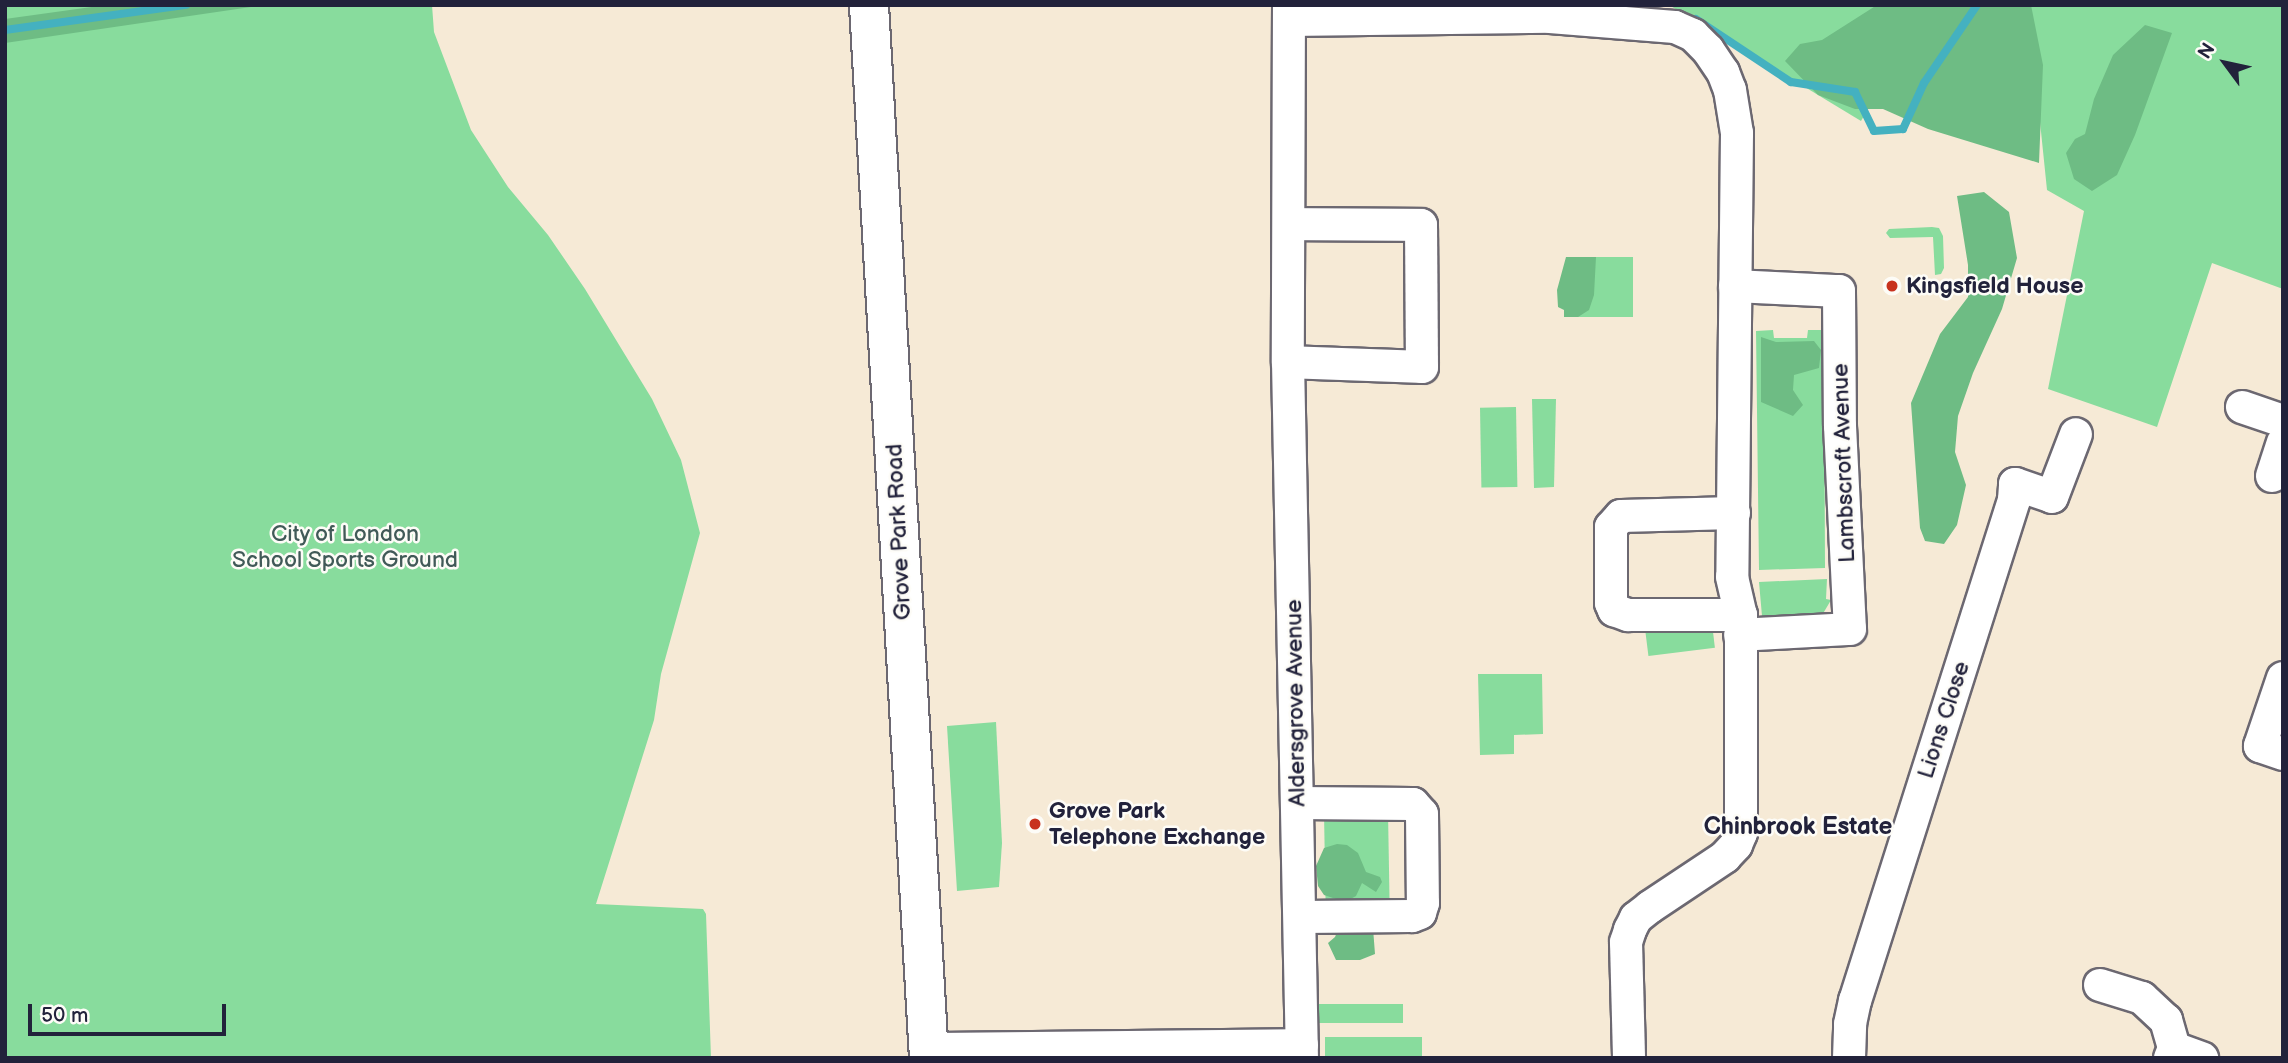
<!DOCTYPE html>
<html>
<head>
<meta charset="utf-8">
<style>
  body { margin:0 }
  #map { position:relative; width:2288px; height:1063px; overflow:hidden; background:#f6ead6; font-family:"Balsamiq Sans",sans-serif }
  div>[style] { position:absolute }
  .green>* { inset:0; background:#88dc9d; transform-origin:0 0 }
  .forest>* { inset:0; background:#6ebc84 }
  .stream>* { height:8px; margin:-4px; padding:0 4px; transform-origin:4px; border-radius:4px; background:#44b1c0 }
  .roads { filter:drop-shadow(2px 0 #6c6871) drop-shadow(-2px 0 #6c6871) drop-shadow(0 2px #6c6871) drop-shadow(0 -2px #6c6871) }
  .minor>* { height:32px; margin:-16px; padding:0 16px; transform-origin:16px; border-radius:16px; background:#fff }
  .secondary>* { height:38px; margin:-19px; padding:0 19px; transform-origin:19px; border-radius:19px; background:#fff }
  .dots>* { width:19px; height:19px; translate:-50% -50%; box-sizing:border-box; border:4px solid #fdfcf7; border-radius:50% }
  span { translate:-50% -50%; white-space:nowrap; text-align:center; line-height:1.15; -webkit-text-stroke:5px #fdfcf7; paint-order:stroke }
  .poi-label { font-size:23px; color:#22223b; font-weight:700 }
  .left { translate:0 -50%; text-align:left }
  .street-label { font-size:23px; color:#22223b }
  .park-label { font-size:23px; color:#415a58 }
  .neighbourhood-label { font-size:24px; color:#22223b; font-weight:700 }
  .frame { position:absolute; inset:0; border:7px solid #22223b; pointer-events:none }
  .north { position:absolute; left:2190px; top:28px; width:70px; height:70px; -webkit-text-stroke:5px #fdfcf7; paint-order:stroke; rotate:303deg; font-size:19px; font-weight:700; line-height:28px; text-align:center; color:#22223b }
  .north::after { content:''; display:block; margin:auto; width:24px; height:32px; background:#22223b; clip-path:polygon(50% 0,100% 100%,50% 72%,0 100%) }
  .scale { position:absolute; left:28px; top:1004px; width:198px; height:32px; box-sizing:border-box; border:4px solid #22223b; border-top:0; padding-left:9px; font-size:21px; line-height:24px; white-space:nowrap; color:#22223b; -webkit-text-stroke:5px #fdfcf7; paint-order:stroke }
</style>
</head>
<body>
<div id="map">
  <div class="green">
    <div style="clip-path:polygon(5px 5px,432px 5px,434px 32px,471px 130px,508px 187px,548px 235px,585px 289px,652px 399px,681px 460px,700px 533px,661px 674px,654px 720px,596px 904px,703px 909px,706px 914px,711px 1058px,5px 1058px)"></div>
    <div style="clip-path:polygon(1669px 5px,1929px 5px,1861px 121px)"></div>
    <div style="clip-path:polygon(2028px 5px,2283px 5px,2283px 289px,2212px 263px,2157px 427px,2048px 389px,2084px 211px,2047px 190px)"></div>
    <div style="clip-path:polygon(1932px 227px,1939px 228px,1943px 236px,1944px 268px,1941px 274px,1935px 275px,1933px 237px,1890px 238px,1886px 233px,1889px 229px)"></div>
    <div style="left:1566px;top:257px;width:67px;height:60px"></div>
    <div style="clip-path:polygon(1773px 330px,1774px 338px,1807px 338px,1808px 330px,1824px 330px,1825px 568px,1759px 570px,1756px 331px)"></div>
    <div style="clip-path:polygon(1532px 399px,1556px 399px,1554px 487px,1534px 488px)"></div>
    <div style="left:1516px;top:407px;width:80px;height:36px;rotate:89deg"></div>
    <div style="clip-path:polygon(1827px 579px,1826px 599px,1831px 600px,1821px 617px,1765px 619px,1762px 616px,1759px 582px)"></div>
    <div style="left:1712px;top:624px;width:24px;height:67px;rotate:83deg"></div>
    <div style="clip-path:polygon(1478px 674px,1542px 674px,1543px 734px,1514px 735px,1514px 754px,1480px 755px)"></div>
    <div style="clip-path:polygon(996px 722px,1002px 843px,999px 887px,957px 891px,947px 726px)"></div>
    <div style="left:1388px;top:812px;width:96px;height:64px;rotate:89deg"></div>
    <div style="left:1403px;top:1004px;width:19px;height:85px;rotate:90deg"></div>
    <div style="left:1422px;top:1037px;width:21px;height:97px;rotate:90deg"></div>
  </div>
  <div class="forest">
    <div style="clip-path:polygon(106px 5px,265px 5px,5px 43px,5px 19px)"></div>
    <div style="clip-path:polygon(1877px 5px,2031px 5px,2043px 65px,2039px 163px,1928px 129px,1883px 109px,1855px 109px,1818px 95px,1785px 61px,1800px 44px,1822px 40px)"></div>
    <div style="clip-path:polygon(2145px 25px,2172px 33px,2135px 135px,2117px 175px,2092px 191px,2074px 179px,2066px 153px,2075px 139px,2085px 134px,2094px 99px,2113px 55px)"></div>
    <div style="clip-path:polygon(1984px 192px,2009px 212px,2017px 258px,2002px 309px,1973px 373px,1958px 416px,1955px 452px,1966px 485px,1957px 525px,1944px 544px,1925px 541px,1920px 528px,1911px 403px,1940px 334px,1968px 297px,1968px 265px,1957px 196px)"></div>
    <div style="clip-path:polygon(1566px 257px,1596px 257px,1594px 295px,1589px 310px,1578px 317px,1564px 317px,1564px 310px,1558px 307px,1557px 290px)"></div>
    <div style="clip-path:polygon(1761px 337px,1776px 342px,1814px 341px,1821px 350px,1819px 368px,1794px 375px,1793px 390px,1803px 405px,1793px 416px,1761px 402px)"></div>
    <div style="clip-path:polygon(1337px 844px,1347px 845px,1358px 853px,1366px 872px,1380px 877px,1382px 882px,1376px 892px,1362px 883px,1356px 896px,1345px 902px,1324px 895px,1318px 886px,1316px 866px,1324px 848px)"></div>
    <div style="clip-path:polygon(1340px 925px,1373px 928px,1375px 954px,1360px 960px,1336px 960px,1328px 943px,1335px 937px)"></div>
  </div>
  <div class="stream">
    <div style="left:1696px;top:19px;width:114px;rotate:33.6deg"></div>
    <div style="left:1791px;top:82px;width:65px;rotate:8.9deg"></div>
    <div style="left:1855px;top:92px;width:43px;rotate:64deg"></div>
    <div style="left:1874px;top:131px;width:29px;rotate:-4deg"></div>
    <div style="left:1903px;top:129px;width:51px;rotate:-65.5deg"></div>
    <div style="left:1924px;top:83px;width:94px;rotate:-55.8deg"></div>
    <div style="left:5px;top:30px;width:183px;rotate:-7.9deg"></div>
  </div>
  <div class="roads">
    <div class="minor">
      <div style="left:1289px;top:5px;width:357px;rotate:90.2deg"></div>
      <div style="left:1288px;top:362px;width:696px;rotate:88.85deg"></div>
      <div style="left:1289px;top:20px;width:261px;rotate:-0.7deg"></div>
      <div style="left:1550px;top:17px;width:125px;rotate:4.6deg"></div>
      <div style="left:1675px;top:27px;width:20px;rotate:24deg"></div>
      <div style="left:1693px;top:35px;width:21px;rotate:45deg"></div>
      <div style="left:1708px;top:50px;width:27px;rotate:56deg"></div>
      <div style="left:1723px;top:72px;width:19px;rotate:69deg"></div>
      <div style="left:1730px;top:90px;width:44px;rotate:80.8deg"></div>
      <div style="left:1737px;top:133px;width:444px;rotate:90.6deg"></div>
      <div style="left:1732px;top:577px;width:39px;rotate:77deg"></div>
      <div style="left:1741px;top:615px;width:218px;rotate:90deg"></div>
      <div style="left:1741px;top:833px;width:13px;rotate:113deg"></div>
      <div style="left:1736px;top:845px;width:16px;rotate:133deg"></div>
      <div style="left:1725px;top:857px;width:90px;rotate:146.3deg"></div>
      <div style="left:1650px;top:907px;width:18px;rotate:142deg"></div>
      <div style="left:1636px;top:918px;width:13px;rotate:117deg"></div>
      <div style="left:1630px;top:930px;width:13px;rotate:108deg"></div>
      <div style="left:1626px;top:942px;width:116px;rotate:88.5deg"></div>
      <div style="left:1735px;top:286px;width:104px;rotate:2.8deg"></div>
      <div style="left:1839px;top:291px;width:135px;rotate:89.6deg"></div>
      <div style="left:1840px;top:426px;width:203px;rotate:87.2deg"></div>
      <div style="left:1850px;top:629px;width:110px;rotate:176.9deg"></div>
      <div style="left:1288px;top:362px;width:134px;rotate:2.1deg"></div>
      <div style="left:1422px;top:367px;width:142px;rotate:-90.4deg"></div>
      <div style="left:1421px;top:225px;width:130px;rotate:-179.6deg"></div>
      <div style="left:2242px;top:407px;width:43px;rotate:18.9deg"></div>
      <div style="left:2272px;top:476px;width:35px;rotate:-72deg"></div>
      <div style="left:1734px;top:513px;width:113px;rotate:178.5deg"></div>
      <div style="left:1621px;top:516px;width:15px;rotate:132deg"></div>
      <div style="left:1611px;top:527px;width:76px;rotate:90deg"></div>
      <div style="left:1611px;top:603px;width:8px;rotate:67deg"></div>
      <div style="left:1614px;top:610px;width:15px;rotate:20deg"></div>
      <div style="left:1628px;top:615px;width:113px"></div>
      <div style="left:2283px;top:678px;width:72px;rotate:108.7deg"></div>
      <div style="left:2260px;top:746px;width:24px;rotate:19deg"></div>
      <div style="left:1298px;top:803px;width:115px;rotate:0.5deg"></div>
      <div style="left:1413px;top:804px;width:13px;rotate:48deg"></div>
      <div style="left:1422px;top:814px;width:89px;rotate:89.4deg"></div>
      <div style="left:1423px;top:903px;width:10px;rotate:107deg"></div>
      <div style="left:1420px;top:913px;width:9px;rotate:159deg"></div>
      <div style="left:1412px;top:916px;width:111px;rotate:179.5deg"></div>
      <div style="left:2100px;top:985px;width:44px;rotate:17.2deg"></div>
      <div style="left:2142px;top:998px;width:33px;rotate:43deg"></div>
      <div style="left:2166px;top:1020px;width:29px;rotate:74deg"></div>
      <div style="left:929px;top:1049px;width:373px;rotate:-0.6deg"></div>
      <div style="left:1849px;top:1058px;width:34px;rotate:-88deg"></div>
      <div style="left:1850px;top:1024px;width:24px;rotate:-78deg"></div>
      <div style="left:1855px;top:1001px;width:526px;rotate:-72.39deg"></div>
      <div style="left:2014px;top:500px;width:16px;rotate:-86deg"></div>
      <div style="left:2015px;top:484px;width:39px;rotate:19deg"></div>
      <div style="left:2052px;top:497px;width:67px;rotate:-69.1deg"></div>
      <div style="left:2170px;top:1058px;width:11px;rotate:-68deg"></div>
      <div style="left:2174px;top:1048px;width:30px;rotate:20deg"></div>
    </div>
    <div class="secondary">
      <div style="left:869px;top:5px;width:1055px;rotate:86.74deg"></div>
    </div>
  </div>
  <div class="dots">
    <div style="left:1892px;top:286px;background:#c8321e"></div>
    <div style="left:1035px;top:824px;background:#c8321e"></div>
  </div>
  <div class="poi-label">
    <span class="left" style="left:1906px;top:286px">Kingsfield House</span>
    <span class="left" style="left:1049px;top:824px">Grove Park<br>Telephone Exchange</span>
  </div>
  <div class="street-label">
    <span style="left:1844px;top:463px;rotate:-92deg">Lambscroft Avenue</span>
    <span style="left:899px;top:532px;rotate:-93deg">Grove Park Road</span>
    <span style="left:1296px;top:703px;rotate:-91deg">Aldersgrove Avenue</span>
    <span style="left:1944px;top:720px;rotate:-72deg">Lions Close</span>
  </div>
  <div class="park-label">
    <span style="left:345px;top:547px">City of London<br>School Sports Ground</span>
  </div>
  <div class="neighbourhood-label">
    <span style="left:1798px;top:827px">Chinbrook Estate</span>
  </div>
  <div class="frame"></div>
  <div class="north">N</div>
  <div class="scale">50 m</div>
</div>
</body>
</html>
